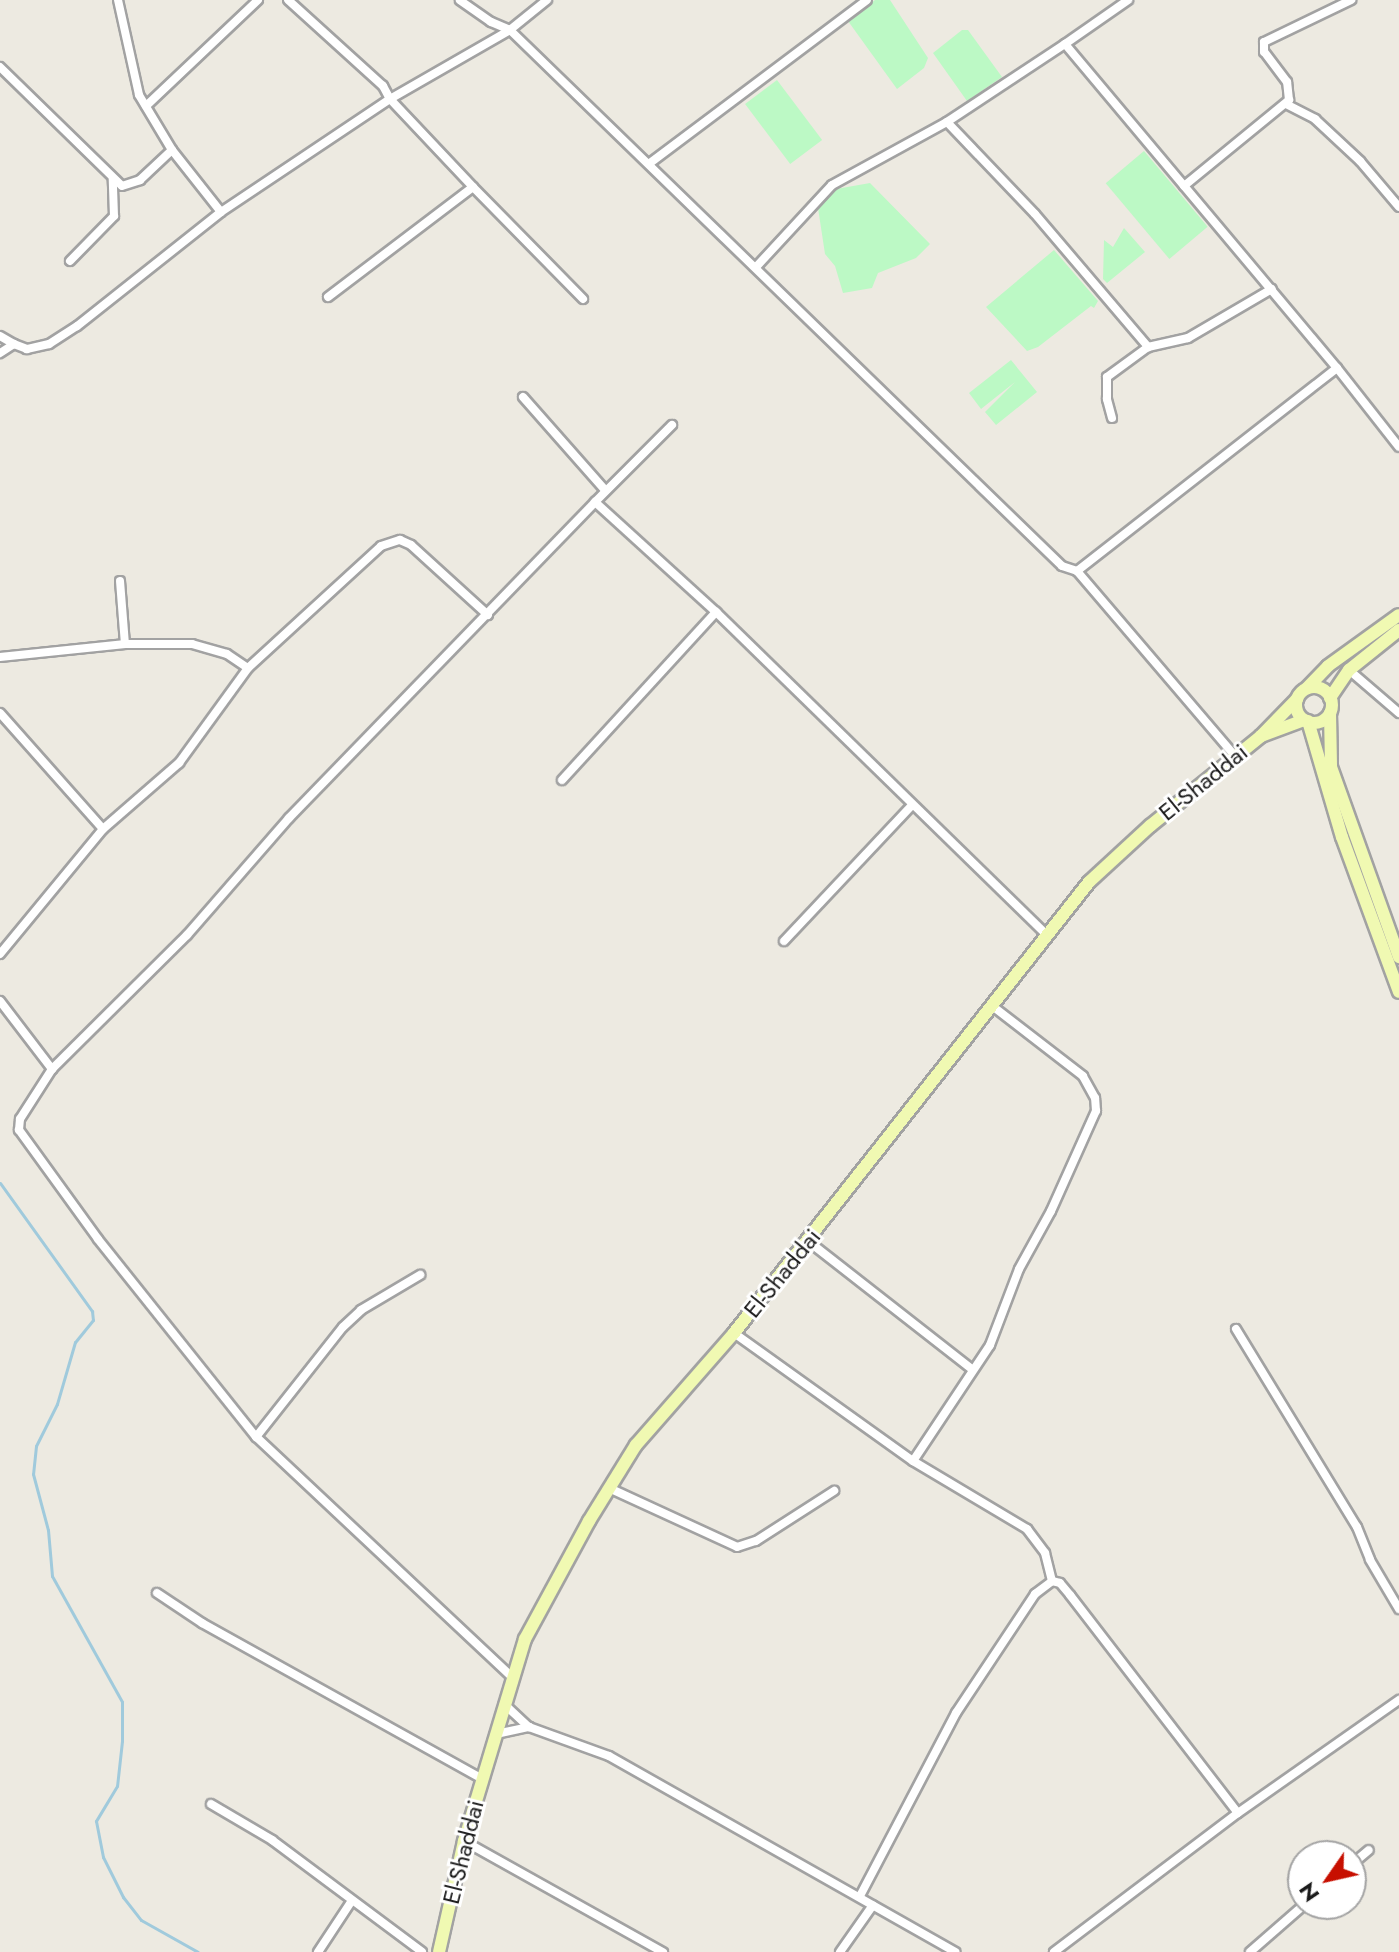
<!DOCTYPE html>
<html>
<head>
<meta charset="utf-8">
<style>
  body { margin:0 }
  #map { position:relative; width:1399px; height:1952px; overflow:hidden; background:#edeae1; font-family:Jost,sans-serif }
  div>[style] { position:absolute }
  .park>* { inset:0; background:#bcf9c5; transform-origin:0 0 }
  .stream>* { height:3px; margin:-1.5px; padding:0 1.5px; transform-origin:1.5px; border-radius:1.5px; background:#a0cadc }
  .roads { filter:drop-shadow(2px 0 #a2a2a2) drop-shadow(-2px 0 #a2a2a2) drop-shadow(0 2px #a2a2a2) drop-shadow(0 -2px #a2a2a2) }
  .street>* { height:8px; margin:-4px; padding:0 4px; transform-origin:4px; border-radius:4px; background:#fff }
  .secondary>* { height:12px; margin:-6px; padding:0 6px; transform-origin:6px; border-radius:6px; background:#f0f9b2 }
  .secondary>.ring { margin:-6px; padding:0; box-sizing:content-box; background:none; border:12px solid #f0f9b2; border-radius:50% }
  span { translate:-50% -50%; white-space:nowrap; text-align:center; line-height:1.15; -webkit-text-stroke:6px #fff; paint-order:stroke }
  .street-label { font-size:24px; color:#1b1b1b }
  .north { position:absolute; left:1287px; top:1840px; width:80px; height:80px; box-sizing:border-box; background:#fff; border:2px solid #a4a4a4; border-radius:50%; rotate:236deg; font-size:22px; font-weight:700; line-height:32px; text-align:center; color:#1b1b1b }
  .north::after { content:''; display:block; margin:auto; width:28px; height:36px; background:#c70f00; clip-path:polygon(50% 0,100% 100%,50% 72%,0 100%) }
</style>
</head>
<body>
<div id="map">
  <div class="park">
    <div style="clip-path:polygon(875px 0,890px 0,928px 58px,924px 68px,897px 89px,848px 21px)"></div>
    <div style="clip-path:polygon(962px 30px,968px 30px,1002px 77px,967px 101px,933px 53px)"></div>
    <div style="left:777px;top:80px;width:75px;height:40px;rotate:53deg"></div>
    <div style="left:1144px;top:151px;width:99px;height:50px;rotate:50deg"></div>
    <div style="clip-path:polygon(870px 183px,930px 244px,916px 258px,878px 273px,872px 288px,843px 293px,835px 266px,825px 254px,818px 208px,825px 191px)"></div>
    <div style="clip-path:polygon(1124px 228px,1145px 252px,1107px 283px,1103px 279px,1104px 240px,1113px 247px)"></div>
    <div style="clip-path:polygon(1054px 250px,1098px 301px,1094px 308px,1091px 306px,1038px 347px,1027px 351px,986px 307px)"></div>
    <div style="clip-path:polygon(1011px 360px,1037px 392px,996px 425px,985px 412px,1015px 382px,981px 409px,969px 393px)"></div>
  </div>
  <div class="stream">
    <div style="left:0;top:1183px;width:158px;rotate:54.3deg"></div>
    <div style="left:92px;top:1311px;width:9px;rotate:84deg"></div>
    <div style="left:93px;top:1320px;width:28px;rotate:129deg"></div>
    <div style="left:75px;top:1342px;width:65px;rotate:106.2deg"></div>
    <div style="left:57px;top:1404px;width:47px;rotate:116.6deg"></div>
    <div style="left:36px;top:1446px;width:28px;rotate:96deg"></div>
    <div style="left:33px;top:1474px;width:58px;rotate:75deg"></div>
    <div style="left:48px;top:1530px;width:46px;rotate:85deg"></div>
    <div style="left:52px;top:1576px;width:144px;rotate:60.9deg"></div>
    <div style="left:122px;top:1702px;width:39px;rotate:90deg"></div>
    <div style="left:122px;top:1741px;width:45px;rotate:96.3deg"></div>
    <div style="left:117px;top:1786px;width:41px;rotate:121deg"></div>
    <div style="left:96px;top:1821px;width:37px;rotate:79deg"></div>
    <div style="left:103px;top:1857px;width:45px;rotate:63.4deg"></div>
    <div style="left:123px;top:1897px;width:29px;rotate:52deg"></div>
    <div style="left:141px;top:1920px;width:65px;rotate:29.3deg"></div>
  </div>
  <div class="roads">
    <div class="street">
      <div style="left:118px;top:0;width:97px;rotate:77.5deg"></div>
      <div style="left:139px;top:95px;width:64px;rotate:59deg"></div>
      <div style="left:547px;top:0;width:48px;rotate:141deg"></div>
      <div style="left:510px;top:30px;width:769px;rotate:44.16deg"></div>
      <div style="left:1062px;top:566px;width:16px;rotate:18deg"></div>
      <div style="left:1077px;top:571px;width:242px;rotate:49.5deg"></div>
      <div style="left:1065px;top:44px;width:77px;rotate:-34.9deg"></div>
      <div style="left:0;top:67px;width:170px;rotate:44.3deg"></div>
      <div style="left:122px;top:186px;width:19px;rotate:-18deg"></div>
      <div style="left:140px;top:180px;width:44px;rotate:-43.2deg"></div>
      <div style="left:172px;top:150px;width:79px;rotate:51.7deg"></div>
      <div style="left:221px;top:212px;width:184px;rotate:141.6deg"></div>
      <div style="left:77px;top:326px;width:33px;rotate:147deg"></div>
      <div style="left:49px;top:344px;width:23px;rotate:167deg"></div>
      <div style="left:27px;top:349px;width:14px;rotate:-159deg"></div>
      <div style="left:1286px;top:104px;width:33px;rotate:27deg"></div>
      <div style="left:1315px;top:119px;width:62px;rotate:43deg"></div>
      <div style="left:1360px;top:161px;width:60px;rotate:49.7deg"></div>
      <div style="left:146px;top:106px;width:154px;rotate:-43.4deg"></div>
      <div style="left:947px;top:122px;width:127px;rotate:46.3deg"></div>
      <div style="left:1035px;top:214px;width:175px;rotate:49.6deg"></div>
      <div style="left:1148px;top:347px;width:41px;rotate:-12.7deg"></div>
      <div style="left:1188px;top:338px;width:97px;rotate:-30.3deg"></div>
      <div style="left:650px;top:163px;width:271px;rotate:-36.9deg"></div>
      <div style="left:1184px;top:186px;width:136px;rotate:-39.3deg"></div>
      <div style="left:1289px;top:100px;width:18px;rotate:-96deg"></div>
      <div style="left:1287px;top:82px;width:38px;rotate:-127deg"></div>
      <div style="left:1264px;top:52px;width:10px;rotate:-90deg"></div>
      <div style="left:1264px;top:42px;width:97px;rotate:-25.8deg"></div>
      <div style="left:473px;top:187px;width:157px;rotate:45.5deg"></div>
      <div style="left:221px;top:212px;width:203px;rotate:-33.8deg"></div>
      <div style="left:390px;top:99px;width:15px;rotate:-118deg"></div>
      <div style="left:383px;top:86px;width:128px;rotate:-137.8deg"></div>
      <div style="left:70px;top:261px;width:63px;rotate:-45.6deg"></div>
      <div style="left:114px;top:216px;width:37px;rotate:-92deg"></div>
      <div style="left:757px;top:266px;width:110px;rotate:-47.2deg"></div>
      <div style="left:832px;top:185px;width:131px;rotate:-28.7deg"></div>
      <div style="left:947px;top:122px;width:141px;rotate:-33.5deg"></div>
      <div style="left:1065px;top:44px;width:423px;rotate:50deg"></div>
      <div style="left:1337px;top:368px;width:330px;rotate:142deg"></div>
      <div style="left:328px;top:297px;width:182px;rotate:-37.2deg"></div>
      <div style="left:473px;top:187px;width:121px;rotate:-133.3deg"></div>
      <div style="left:390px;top:99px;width:138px;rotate:-29.9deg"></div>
      <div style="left:510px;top:30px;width:21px;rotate:-157deg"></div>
      <div style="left:491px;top:22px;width:38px;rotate:-145deg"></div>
      <div style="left:0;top:336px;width:16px;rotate:30deg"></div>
      <div style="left:14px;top:344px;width:17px;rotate:147deg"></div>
      <div style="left:1337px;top:368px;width:100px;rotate:51.9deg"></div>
      <div style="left:523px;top:397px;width:124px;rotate:48.6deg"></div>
      <div style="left:1112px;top:418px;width:20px;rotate:-105deg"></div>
      <div style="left:1107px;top:399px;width:22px;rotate:-90deg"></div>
      <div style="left:1107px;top:377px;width:51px;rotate:-36.2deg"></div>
      <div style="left:595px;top:502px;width:109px;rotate:-45deg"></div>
      <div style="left:120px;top:581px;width:63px;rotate:85.5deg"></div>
      <div style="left:0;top:657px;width:126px;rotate:-5.9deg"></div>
      <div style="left:125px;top:644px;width:67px"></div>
      <div style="left:192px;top:644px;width:36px;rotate:16deg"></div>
      <div style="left:227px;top:654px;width:25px;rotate:34deg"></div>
      <div style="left:1349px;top:670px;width:66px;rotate:40.7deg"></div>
      <div style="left:0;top:713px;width:155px;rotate:48.4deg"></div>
      <div style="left:562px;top:780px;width:228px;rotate:-47.5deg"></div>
      <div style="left:784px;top:941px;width:187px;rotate:-46.7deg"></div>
      <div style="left:0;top:954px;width:162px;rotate:-50.5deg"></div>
      <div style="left:103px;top:829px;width:101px;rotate:-41deg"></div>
      <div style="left:179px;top:763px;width:117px;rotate:-54deg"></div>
      <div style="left:248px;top:668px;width:180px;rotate:-42.5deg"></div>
      <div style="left:381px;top:546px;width:20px;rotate:-18deg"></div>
      <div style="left:400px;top:540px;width:12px;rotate:24deg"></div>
      <div style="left:411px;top:545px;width:104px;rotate:42.3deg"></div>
      <div style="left:0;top:1001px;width:86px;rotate:52.6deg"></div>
      <div style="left:808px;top:1241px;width:208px;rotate:38deg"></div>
      <div style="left:1236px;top:1329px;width:232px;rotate:58.6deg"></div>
      <div style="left:1357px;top:1527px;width:35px;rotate:68deg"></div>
      <div style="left:1370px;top:1560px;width:57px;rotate:59.4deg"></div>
      <div style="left:734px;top:1333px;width:220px;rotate:35.6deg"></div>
      <div style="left:913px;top:1461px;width:139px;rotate:-56.4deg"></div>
      <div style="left:990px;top:1345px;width:81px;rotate:-69.1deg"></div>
      <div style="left:1019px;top:1269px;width:66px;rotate:-61.1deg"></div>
      <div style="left:1051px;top:1211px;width:110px;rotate:-65.8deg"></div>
      <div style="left:1096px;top:1111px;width:13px;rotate:-94deg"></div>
      <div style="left:1095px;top:1098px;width:25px;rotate:-119deg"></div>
      <div style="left:1083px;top:1076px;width:116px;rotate:-142.3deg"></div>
      <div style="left:256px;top:1437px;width:140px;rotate:-51.7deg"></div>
      <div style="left:343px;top:1327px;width:25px;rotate:-43deg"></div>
      <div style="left:361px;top:1310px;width:69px;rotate:-30.7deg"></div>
      <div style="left:913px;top:1461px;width:133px;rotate:30.8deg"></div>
      <div style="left:1027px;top:1529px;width:30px;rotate:53deg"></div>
      <div style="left:1045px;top:1553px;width:29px;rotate:76deg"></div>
      <div style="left:609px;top:1488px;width:141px;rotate:24.7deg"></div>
      <div style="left:737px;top:1547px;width:20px;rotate:-18deg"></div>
      <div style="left:756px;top:1541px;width:93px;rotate:-32.7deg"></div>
      <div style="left:157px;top:1593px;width:54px;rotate:33.7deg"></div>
      <div style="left:202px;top:1623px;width:321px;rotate:29.1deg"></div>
      <div style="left:512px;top:1677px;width:351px;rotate:-136.8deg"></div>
      <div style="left:256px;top:1437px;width:253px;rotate:-128.6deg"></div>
      <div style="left:98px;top:1239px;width:135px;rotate:-125.9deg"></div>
      <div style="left:19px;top:1130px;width:11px;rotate:-85deg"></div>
      <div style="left:20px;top:1119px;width:59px;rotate:-57.4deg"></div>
      <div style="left:52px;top:1069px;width:190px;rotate:-44.8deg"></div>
      <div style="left:187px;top:935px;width:155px;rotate:-48.9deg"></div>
      <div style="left:289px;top:818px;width:440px;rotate:-45.9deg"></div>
      <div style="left:595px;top:502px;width:164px;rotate:42.3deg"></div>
      <div style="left:716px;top:612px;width:461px;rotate:44.3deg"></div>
      <div style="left:504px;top:1704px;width:34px;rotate:43deg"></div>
      <div style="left:529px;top:1727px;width:85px;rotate:19.9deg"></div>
      <div style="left:609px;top:1756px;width:398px;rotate:29.5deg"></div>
      <div style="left:496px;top:1734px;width:34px;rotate:-12deg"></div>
      <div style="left:211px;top:1804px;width:71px;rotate:30.5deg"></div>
      <div style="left:272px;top:1840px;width:187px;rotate:36.7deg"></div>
      <div style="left:464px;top:1841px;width:228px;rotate:29.2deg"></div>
      <div style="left:1351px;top:1865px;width:23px;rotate:-40deg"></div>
      <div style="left:860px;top:1896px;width:207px;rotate:-62.3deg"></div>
      <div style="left:956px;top:1713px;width:143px;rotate:-56.4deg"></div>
      <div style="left:1035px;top:1594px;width:21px;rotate:-37deg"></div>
      <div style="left:1052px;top:1581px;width:8px;rotate:14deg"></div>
      <div style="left:1060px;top:1583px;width:16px;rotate:50deg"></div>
      <div style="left:1070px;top:1595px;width:275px;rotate:52.4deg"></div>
      <div style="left:318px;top:1952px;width:60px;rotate:-56.6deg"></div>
      <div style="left:840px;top:1952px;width:57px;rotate:-54.9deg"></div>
      <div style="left:1054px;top:1952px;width:231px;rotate:-37.1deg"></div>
      <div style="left:1238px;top:1813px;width:197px;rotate:-35.1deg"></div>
      <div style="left:1250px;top:1952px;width:73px;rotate:-41.1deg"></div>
    </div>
    <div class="secondary">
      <div class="ring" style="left:1296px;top:687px;width:24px;height:24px"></div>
      <div style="left:1307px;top:688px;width:30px;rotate:-46deg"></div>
      <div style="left:1328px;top:666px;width:87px;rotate:-35.7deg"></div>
      <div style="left:1330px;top:698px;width:34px;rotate:-56deg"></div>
      <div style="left:1349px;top:670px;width:64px;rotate:-38.7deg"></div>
      <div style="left:1330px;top:713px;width:54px;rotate:88.9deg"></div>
      <div style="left:1331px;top:767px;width:202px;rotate:70.3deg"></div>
      <div style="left:1308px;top:721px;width:121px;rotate:73.7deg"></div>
      <div style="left:1342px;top:837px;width:165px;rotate:69.8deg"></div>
      <div style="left:1261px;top:736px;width:46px;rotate:-20.4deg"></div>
      <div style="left:439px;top:1952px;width:114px;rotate:-77.3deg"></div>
      <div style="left:464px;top:1841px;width:211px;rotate:-73.2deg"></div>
      <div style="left:525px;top:1639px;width:134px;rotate:-61.5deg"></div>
      <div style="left:589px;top:1521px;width:89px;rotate:-58.3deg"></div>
      <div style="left:636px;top:1445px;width:149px;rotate:-48.8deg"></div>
      <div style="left:734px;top:1333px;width:574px;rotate:-51.79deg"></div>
      <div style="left:1089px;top:882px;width:83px;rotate:-42.6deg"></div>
      <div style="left:1150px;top:826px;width:143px;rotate:-39deg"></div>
      <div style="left:1261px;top:736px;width:52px;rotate:-45.8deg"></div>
    </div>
  </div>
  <div class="street-label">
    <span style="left:1203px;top:782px;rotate:-39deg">El-Shaddai</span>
    <span style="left:782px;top:1273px;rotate:-51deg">El-Shaddai</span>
    <span style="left:463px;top:1852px;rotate:-76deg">El-Shaddai</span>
  </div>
  <div class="north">N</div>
</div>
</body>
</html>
